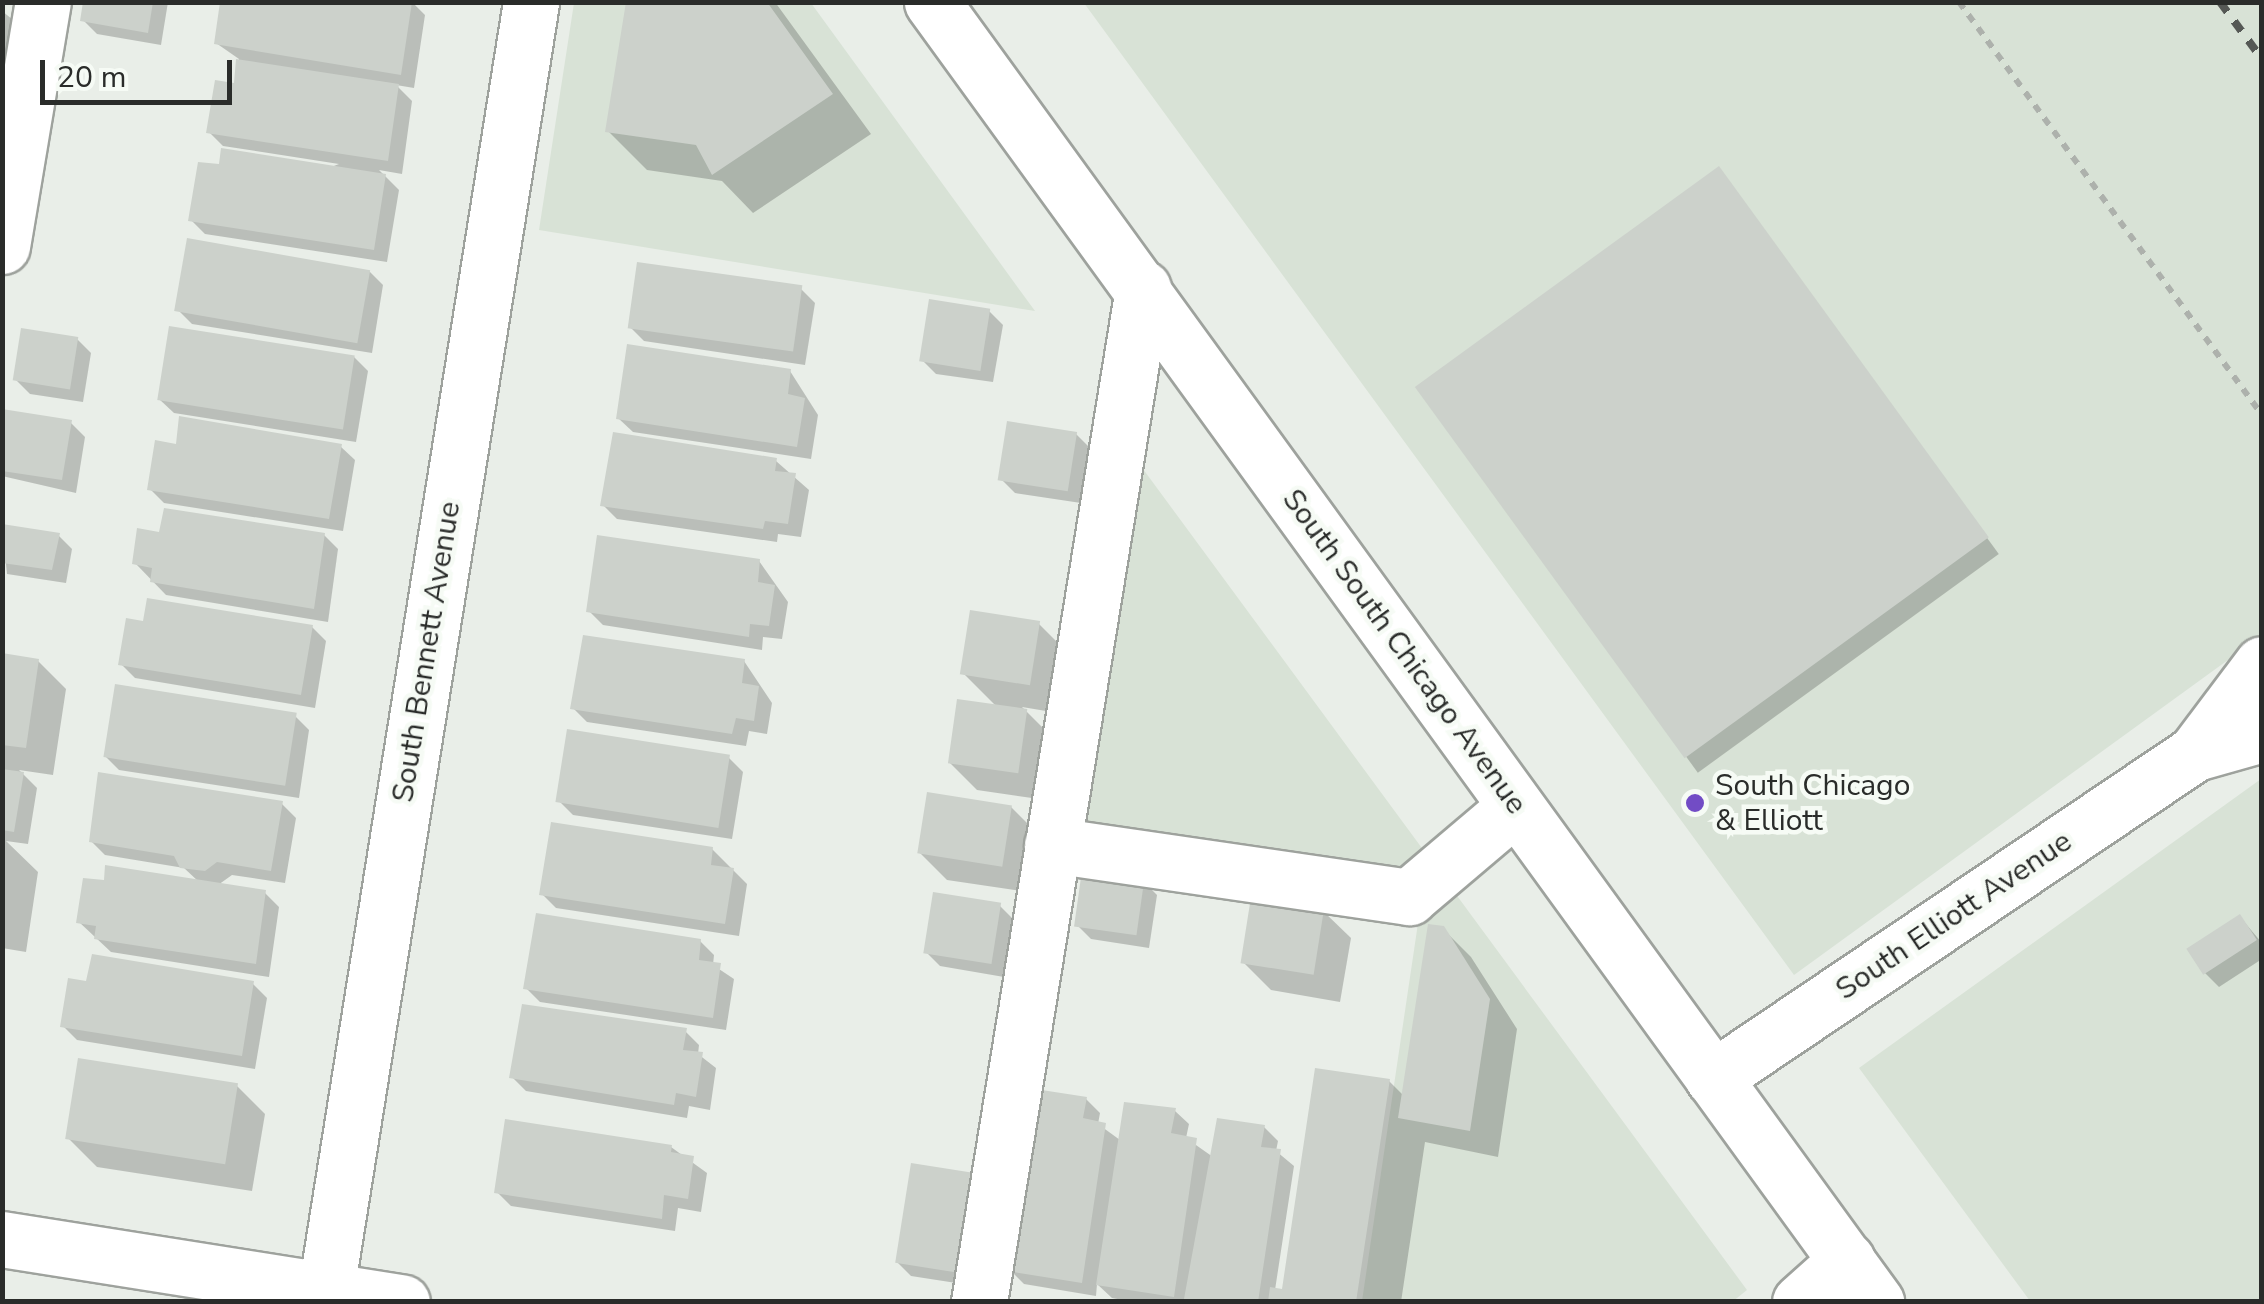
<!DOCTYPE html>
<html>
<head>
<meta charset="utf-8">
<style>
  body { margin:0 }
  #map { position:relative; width:2264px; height:1304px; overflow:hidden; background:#e9eee8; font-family:"Nunito Sans",sans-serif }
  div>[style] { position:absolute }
  .built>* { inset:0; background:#d8e2d6 }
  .shadow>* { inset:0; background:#0003; transform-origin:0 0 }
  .building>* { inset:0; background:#ccd1cb; transform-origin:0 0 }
  .path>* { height:6px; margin-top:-3px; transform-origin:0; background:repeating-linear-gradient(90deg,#adb1ac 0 8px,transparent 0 16px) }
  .roads { filter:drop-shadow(2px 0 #9ea29d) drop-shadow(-2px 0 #9ea29d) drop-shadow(0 2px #9ea29d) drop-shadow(0 -2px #9ea29d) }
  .minor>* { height:55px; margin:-27.5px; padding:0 27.5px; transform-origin:27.5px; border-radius:27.5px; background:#fff }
  .major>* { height:55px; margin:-27.5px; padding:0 27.5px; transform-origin:27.5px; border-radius:27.5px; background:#fff }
  .rail>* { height:8px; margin-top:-4px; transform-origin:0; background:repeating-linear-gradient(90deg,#555855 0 12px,transparent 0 24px) }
  .dots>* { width:28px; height:28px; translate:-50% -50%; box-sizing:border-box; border:5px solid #f6fbf5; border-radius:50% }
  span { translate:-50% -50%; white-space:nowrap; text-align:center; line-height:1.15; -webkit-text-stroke:9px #f6fbf5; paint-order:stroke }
  .street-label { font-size:30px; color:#2a2c2a }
  .poi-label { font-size:30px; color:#2a2c2a }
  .left { translate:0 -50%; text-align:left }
  .frame { position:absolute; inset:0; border:5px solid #2a2c2a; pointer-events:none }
  .scale { position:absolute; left:40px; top:60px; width:192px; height:45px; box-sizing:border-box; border:5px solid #2a2c2a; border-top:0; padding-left:12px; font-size:30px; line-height:35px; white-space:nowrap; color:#2a2c2a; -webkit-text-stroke:8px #f6fbf5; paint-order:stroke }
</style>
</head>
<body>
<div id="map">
  <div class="built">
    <div style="clip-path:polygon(574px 3px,811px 3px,1035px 311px,539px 230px)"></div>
    <div style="clip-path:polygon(1084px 3px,2261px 3px,2261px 636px,1794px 975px)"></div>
    <div style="clip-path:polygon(1118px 435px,1747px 1290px,1732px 1302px,1362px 1301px,1421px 903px,1052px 845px)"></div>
    <div style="clip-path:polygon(2261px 779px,2261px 1301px,2030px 1301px,1859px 1068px)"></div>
  </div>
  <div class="shadow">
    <div style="clip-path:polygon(86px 2px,168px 2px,161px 45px,97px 34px,83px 20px)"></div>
    <div style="clip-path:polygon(223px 2px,412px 2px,425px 15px,414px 88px,396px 85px,412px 101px,402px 174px,379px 170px,399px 190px,387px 262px,205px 234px,191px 220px,339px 164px,223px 146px,209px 132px,236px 86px,239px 59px,216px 43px)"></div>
    <div style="clip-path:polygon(629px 2px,775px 2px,871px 134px,753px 213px,722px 181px,647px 170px,608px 131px)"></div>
    <div style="clip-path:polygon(2px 11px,38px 40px,2px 97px)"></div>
    <div style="left:1719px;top:169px;width:476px;height:372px;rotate:54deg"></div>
    <div style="clip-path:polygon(369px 271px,383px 285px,372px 353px,192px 324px,178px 310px)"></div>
    <div style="clip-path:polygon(801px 289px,815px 303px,805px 365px,644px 341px,630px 327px)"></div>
    <div style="clip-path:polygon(989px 311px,1003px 325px,993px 382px,936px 374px,922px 360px)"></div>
    <div style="clip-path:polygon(77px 339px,91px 353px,83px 402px,30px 394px,16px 380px)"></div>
    <div style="clip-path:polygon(354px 357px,368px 371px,356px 442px,174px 413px,159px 399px)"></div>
    <div style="clip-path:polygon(790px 371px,818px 415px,811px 459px,633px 432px,618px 418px)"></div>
    <div style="clip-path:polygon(2px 417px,71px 423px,85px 437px,76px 493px,2px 476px)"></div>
    <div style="clip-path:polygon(1076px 434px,1090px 448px,1081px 503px,1015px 493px,1001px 479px)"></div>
    <div style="clip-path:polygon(340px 446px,355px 460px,343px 531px,164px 503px,150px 489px,178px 447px)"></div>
    <div style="clip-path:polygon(776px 461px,809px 490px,801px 537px,778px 534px,777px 542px,617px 519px,603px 505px)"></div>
    <div style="clip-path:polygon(2px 526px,58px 535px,72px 549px,66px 583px,7px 574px)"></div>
    <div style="clip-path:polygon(161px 535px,324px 535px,338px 549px,328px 622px,166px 595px,135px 563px)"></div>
    <div style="clip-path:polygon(759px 561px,788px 602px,782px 639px,763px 637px,762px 650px,603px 625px,589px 611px)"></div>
    <div style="clip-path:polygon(145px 624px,312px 627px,326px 641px,315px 708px,135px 678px,121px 664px)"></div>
    <div style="clip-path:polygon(1039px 624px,1067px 652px,1058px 713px,1022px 707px,1054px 739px,1046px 800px,977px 790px,949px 762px,997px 707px,964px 674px)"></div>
    <div style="clip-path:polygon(2px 656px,38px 661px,66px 689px,53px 775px,19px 770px,37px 788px,28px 844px,6px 841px,38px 872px,26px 952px,2px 948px)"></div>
    <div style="clip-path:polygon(744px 661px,772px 703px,767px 734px,749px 731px,746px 746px,587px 722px,573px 708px)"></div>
    <div style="clip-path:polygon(295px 716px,309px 730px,299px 798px,119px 770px,105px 756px)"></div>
    <div style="clip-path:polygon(729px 758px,743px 772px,732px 839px,573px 815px,559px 801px)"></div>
    <div style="clip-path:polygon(282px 804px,296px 818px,285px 883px,232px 875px,218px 885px,265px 893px,279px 907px,269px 977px,111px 952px,79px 922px,199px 882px,184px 868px,105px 855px,91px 841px)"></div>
    <div style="clip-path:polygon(1011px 807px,1039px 835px,1029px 892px,947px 880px,919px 852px)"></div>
    <div style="clip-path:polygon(712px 849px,747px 884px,739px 936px,556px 908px,542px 894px)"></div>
    <div style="clip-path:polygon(1143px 881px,1157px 895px,1149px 948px,1091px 939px,1077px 925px)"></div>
    <div style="clip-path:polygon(1000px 906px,1014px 920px,1004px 977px,940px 966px,926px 952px)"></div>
    <div style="clip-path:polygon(1323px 911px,1351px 938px,1340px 1002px,1271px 990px,1243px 962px)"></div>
    <div style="clip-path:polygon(2240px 917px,2262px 943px,2262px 959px,2219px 987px,2205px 973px)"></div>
    <div style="clip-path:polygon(1443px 929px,1471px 957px,1517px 1029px,1498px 1157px,1425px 1142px,1401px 1302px,1133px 1302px,1112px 1298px,1097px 1284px,1096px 1296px,1024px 1284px,1010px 1270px,1086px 1099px,1100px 1113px,1098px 1124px,1120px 1140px,1175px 1111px,1189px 1124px,1186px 1138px,1213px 1157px,1264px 1127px,1278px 1141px,1276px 1151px,1294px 1166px,1275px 1290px,1284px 1292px,1389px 1081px,1404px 1096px)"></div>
    <div style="clip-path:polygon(700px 941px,714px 955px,713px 965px,734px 979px,726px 1030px,540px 1002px,526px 988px)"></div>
    <div style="clip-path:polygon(88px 984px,253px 984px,267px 998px,255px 1069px,77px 1040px,63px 1026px)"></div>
    <div style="clip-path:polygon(685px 1031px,699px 1045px,698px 1054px,716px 1068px,710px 1110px,689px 1106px,687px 1118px,526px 1091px,512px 1077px)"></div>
    <div style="clip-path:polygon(237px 1086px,265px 1114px,252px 1191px,97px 1167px,69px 1139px)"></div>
    <div style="clip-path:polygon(671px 1147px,707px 1173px,701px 1212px,678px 1208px,675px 1231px,511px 1206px,497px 1192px)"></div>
    <div style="clip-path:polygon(970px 1175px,984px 1189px,969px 1285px,911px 1276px,897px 1262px)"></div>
  </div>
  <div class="building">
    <div style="clip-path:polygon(83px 2px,153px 2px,148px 33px,80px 21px)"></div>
    <div style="clip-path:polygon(220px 2px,412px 2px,401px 75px,214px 44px)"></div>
    <div style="clip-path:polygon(626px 2px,767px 2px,833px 94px,712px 175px,696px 145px,605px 132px)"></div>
    <div style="clip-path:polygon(236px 59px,399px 84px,388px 161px,206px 133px,215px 80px,234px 83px)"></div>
    <div style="clip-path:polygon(221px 148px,386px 174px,374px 250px,188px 221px,198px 162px,219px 164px)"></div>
    <div style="left:1719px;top:166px;width:459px;height:376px;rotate:54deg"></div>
    <div style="left:187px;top:238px;width:186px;height:74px;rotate:10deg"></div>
    <div style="left:637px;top:262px;width:167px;height:67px;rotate:8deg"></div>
    <div style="left:929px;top:299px;width:62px;height:63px;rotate:9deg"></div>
    <div style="left:169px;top:326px;width:188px;height:75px;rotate:9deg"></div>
    <div style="left:21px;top:328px;width:58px;height:53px;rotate:9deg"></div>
    <div style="clip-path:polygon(627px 344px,791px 369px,788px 394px,805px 398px,797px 447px,616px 419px)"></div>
    <div style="clip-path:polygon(2px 409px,72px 420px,62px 480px,2px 471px)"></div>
    <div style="clip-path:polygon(179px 416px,342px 444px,329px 519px,147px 490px,155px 440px,176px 444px)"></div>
    <div style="left:1007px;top:421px;width:71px;height:60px;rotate:9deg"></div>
    <div style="clip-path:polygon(613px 432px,777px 458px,775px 471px,796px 473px,788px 524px,765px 521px,763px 529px,600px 506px)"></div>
    <div style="clip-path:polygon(164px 508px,325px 533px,314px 609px,150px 582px,152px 568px,132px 564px,137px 528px,159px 532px)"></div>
    <div style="clip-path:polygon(2px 524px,60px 533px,52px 570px,2px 563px)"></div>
    <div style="clip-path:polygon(597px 535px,760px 559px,758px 582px,775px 585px,769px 626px,750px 624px,749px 637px,586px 612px)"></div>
    <div style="clip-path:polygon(147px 598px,313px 625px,301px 695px,118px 665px,126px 618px,143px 621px)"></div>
    <div style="left:970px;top:610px;width:71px;height:65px;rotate:9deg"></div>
    <div style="clip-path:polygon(583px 635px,745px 659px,742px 683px,759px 686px,754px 721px,736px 718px,732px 734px,570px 709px)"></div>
    <div style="clip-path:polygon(2px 653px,39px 659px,26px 748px,2px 745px)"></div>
    <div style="left:115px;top:684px;width:184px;height:74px;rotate:9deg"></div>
    <div style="left:957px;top:699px;width:71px;height:65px;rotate:8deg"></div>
    <div style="left:567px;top:729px;width:165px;height:74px;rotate:9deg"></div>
    <div style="clip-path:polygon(2px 769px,24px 772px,14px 832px,2px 830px)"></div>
    <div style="clip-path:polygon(98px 772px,283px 801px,271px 871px,217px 862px,205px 871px,180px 868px,174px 856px,89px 842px)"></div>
    <div style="left:927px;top:792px;width:86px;height:62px;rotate:9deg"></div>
    <div style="clip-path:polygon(551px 822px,713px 847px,711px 865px,734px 868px,725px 924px,539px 895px)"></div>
    <div style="clip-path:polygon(105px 865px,266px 890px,256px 964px,94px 939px,96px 926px,76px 923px,83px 878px,104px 880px)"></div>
    <div style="left:1082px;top:870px;width:63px;height:57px;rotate:8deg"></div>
    <div style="left:933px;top:892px;width:69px;height:62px;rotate:9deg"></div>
    <div style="left:1251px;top:897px;width:74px;height:67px;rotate:9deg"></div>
    <div style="clip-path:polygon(536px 913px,701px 939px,699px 960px,721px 963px,713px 1018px,523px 989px)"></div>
    <div style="left:2240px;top:914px;width:31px;height:64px;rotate:57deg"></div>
    <div style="clip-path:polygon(1428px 924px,1444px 926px,1490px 999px,1470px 1131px,1398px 1118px)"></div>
    <div style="clip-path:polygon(92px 954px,254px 981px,242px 1056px,60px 1027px,68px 978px,86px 981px)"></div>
    <div style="clip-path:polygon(522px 1004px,687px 1028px,683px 1050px,703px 1052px,696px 1097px,676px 1093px,674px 1105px,509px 1078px)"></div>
    <div style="left:78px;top:1058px;width:162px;height:82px;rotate:9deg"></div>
    <div style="clip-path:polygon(1315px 1068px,1390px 1079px,1356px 1302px,1268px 1302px,1270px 1287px,1282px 1289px)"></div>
    <div style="clip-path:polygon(1035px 1089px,1087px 1097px,1083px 1118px,1106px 1123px,1082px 1283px,1007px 1271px)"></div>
    <div style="clip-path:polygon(1124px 1102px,1176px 1108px,1171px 1133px,1197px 1138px,1174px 1297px,1096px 1285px)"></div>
    <div style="clip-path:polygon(1217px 1118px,1265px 1125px,1261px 1147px,1281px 1149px,1258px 1302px,1184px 1299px)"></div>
    <div style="clip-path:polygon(505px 1119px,672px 1145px,671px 1152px,694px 1156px,688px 1199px,664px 1195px,662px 1219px,494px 1193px)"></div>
    <div style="left:911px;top:1163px;width:61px;height:101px;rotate:9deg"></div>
  </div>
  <div class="path">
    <div style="left:1959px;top:2px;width:512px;rotate:53.73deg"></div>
  </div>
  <div class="roads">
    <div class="minor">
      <div style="left:2px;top:246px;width:247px;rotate:-80.5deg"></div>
      <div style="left:2195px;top:753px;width:111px;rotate:-53deg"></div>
      <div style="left:1052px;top:845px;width:361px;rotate:8.3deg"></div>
      <div style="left:1409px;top:897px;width:139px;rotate:-40.3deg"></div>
      <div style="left:1713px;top:1078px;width:581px;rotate:-33.99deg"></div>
      <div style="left:2195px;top:753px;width:70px;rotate:-15.8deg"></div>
      <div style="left:2px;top:1239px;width:405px;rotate:9deg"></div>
      <div style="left:324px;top:1302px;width:1316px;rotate:-80.95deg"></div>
      <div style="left:979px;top:1302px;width:1027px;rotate:-80.81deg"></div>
      <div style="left:1800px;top:1302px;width:63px;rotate:-41.8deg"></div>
    </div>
    <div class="major">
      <div style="left:932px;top:2px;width:1607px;rotate:54.01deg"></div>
    </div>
  </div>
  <div class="rail">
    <div style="left:2220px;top:2px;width:71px;rotate:53.6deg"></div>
  </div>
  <div class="dots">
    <div style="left:1695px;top:803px;background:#724cc5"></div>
  </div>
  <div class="street-label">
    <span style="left:427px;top:652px;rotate:-81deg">South Bennett Avenue</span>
    <span style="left:1404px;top:652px;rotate:54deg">South South Chicago Avenue</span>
    <span style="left:1954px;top:916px;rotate:-34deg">South Elliott Avenue</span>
  </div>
  <div class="poi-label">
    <span class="left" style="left:1715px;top:803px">South Chicago<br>&amp; Elliott</span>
  </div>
  <div class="frame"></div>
  <div class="scale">20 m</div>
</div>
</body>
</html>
